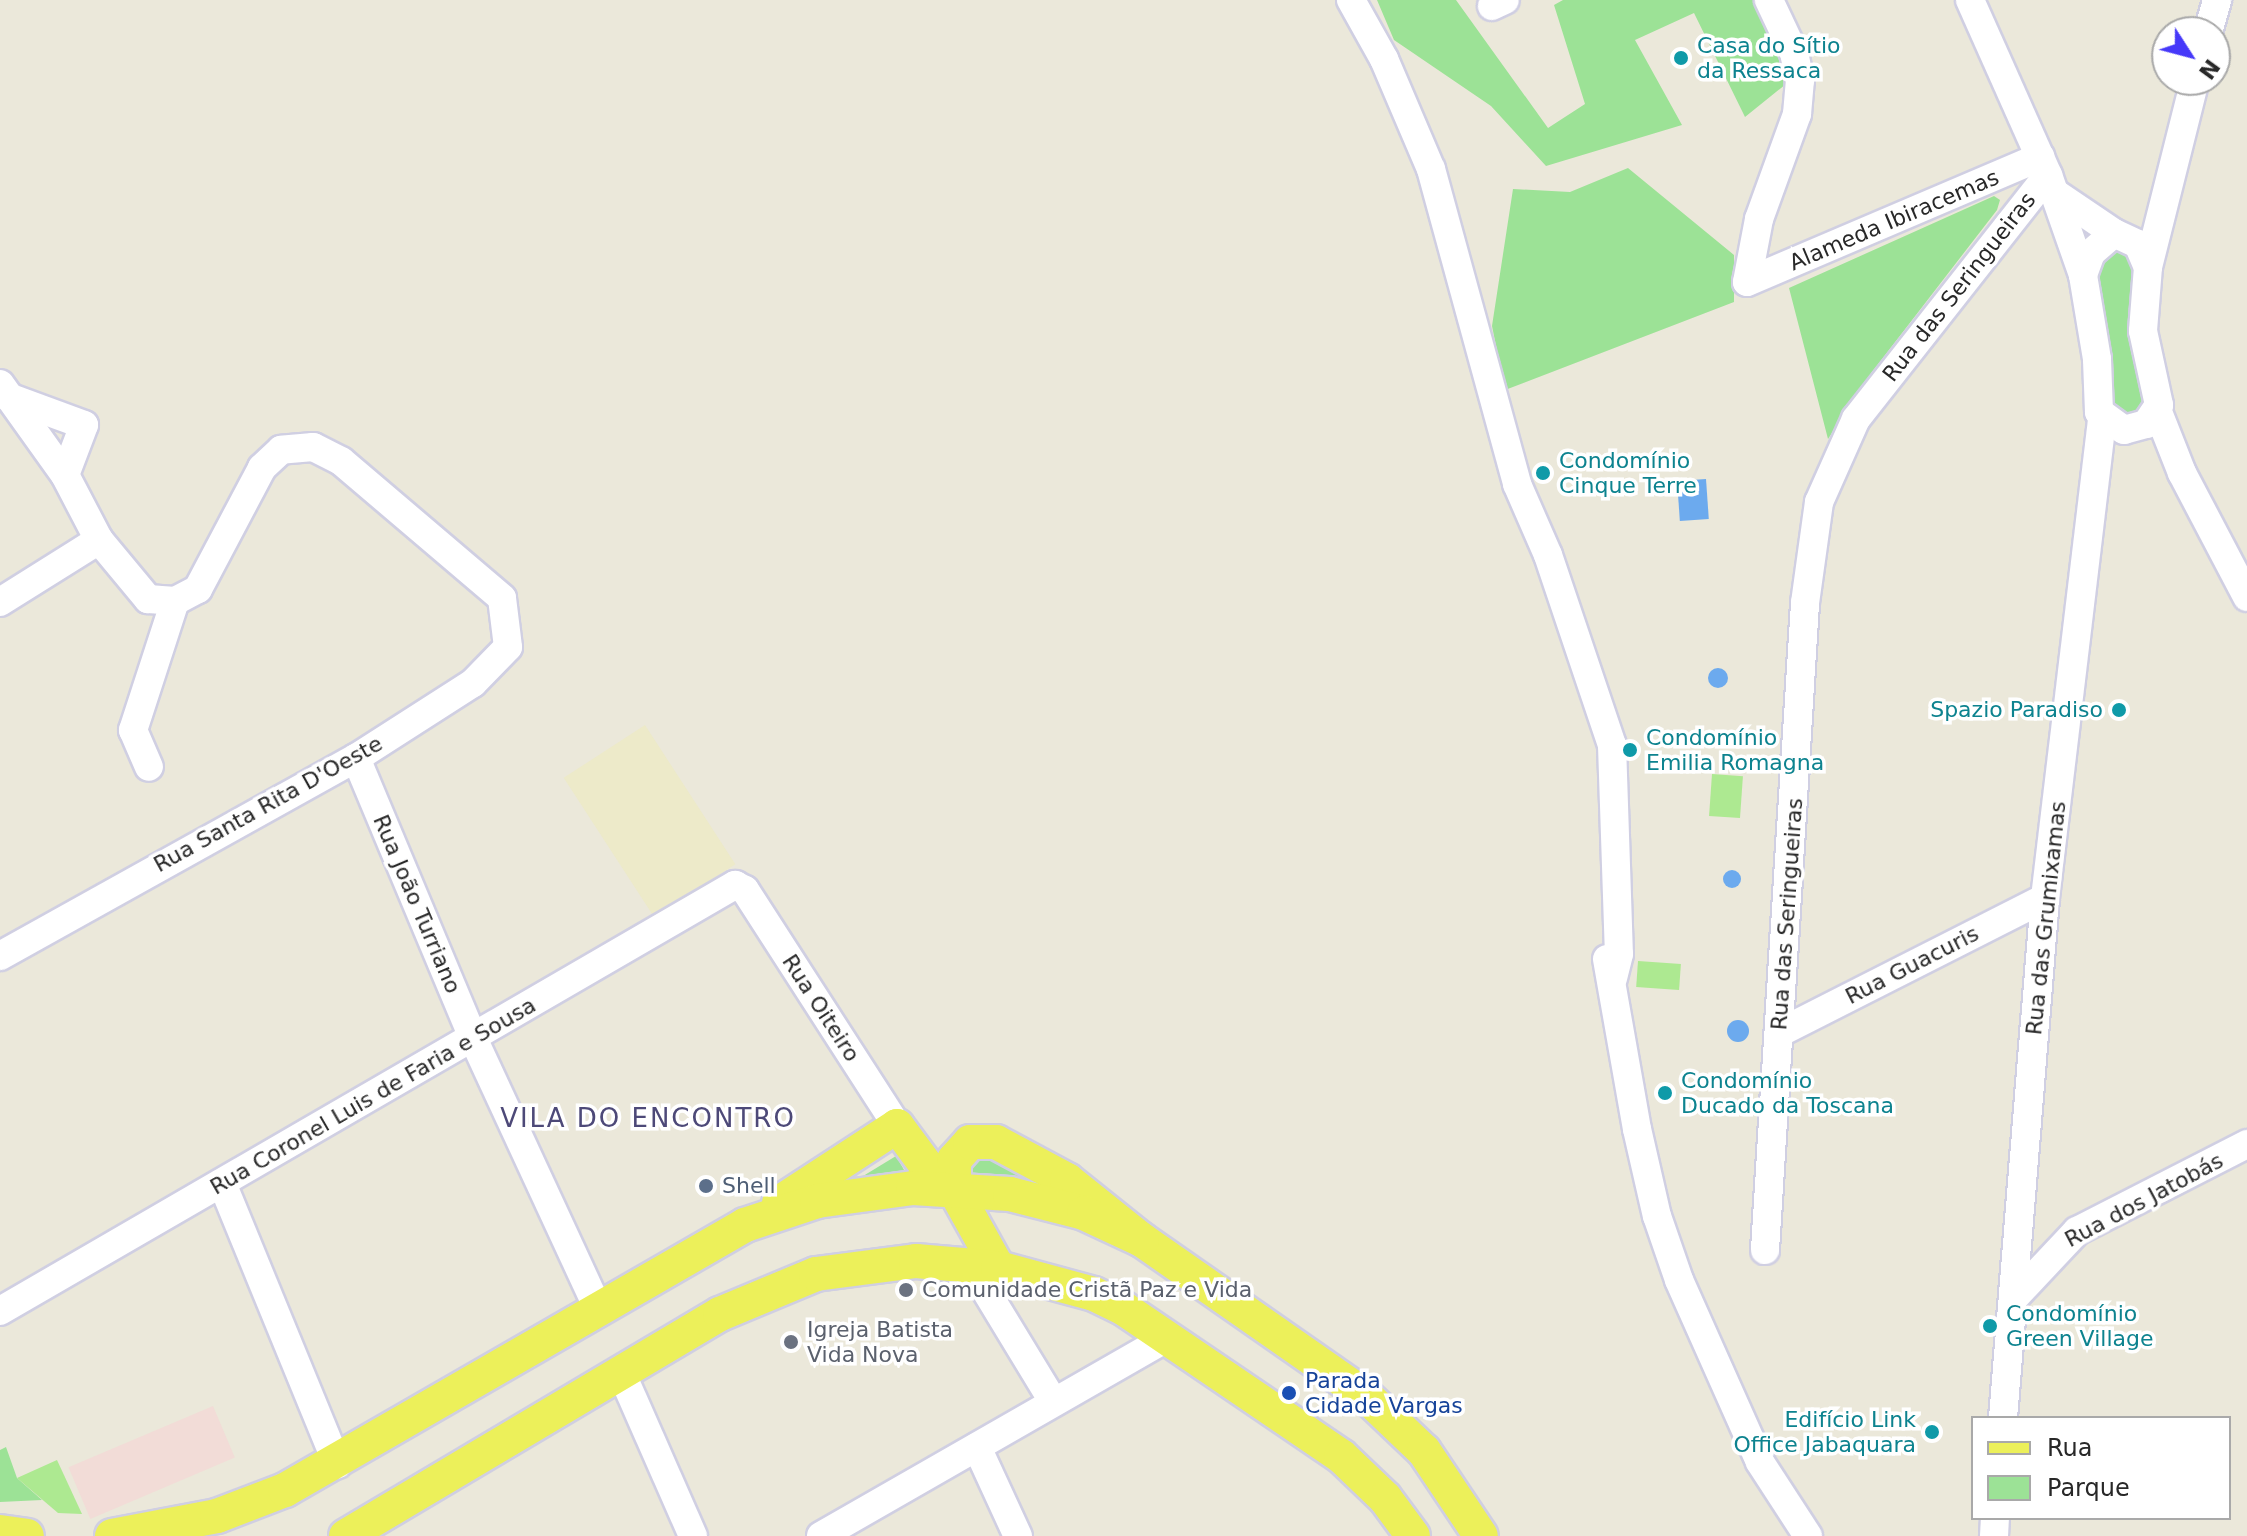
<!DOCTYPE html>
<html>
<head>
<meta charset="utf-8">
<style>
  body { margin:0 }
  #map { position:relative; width:2247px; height:1536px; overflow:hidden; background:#ebe8da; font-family:"DejaVu Sans",sans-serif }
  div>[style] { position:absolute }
  .education>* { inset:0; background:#edeac9; transform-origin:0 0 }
  .medical>* { inset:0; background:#f2dcd7; transform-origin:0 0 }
  .green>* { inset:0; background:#9ce296 }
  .pitch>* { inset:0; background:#ade991; transform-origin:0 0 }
  .water>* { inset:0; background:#6caaee; transform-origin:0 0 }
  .round { border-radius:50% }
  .roads { filter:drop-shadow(2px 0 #d0cfe2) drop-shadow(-2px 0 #d0cfe2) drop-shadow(0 2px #d0cfe2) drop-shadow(0 -2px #d0cfe2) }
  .minor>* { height:28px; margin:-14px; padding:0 14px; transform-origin:14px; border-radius:14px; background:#fff }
  .major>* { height:34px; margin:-17px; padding:0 17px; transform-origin:17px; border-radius:17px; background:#ecf05a }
  .dots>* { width:22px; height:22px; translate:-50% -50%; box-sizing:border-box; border:4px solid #fff; border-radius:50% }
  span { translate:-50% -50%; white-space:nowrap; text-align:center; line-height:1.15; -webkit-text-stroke:7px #fff; paint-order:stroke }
  .culture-label { font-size:22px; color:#0d838f }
  .left { translate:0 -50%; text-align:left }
  .right { translate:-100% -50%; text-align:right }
  .street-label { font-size:22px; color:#282828 }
  .service-label { font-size:22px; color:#4e5e75 }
  .worship-label { font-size:22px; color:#5b616d }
  .transit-label { font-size:22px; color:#164399 }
  .quarter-label { font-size:26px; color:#4d4978; letter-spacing:2px }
  .legend { position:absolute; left:1971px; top:1416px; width:260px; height:104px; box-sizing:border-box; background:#fff; border:2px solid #a9a9a9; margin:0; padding:10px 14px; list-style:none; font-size:24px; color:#282828 }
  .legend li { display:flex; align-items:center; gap:16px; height:40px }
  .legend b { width:40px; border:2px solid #a9a9a9 }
  .north { position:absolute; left:2151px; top:16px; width:80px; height:80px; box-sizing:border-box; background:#fff; border:2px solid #a9a9a9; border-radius:50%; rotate:126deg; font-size:22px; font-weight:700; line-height:32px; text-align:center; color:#282828 }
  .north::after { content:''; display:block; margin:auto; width:28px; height:36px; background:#4639f9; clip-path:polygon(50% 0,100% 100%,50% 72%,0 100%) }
</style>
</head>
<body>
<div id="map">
  <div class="education">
    <div style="left:645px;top:725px;width:166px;height:97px;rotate:57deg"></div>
  </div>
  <div class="medical">
    <div style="left:213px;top:1406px;width:56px;height:157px;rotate:67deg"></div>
  </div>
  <div class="green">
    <div style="clip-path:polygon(1377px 0,1456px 0,1548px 128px,1585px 104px,1554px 5px,1563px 0,1754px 0,1791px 80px,1745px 117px,1694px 13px,1635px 40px,1682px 125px,1546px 166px,1491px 106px,1394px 40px)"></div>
    <div style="clip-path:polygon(1628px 168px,1734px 255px,1734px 302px,1505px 390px,1492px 326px,1513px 189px,1570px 192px)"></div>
    <div style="clip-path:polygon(1994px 196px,2000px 200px,1997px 210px,1872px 372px,1828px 439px,1789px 288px)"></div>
    <div style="clip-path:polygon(2122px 248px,2137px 258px,2148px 398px,2142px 415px,2111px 419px,2091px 265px,2103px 252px)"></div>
    <div style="clip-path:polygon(979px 1150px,1066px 1193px,972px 1176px,968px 1172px)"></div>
    <div style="clip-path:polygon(896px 1156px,907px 1175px,850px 1184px)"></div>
    <div style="clip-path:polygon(6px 1447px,17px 1478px,42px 1500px,0 1502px,0 1450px)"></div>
  </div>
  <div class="pitch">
    <div style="left:1712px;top:774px;width:31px;height:42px;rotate:4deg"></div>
    <div style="left:1638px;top:961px;width:43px;height:26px;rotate:4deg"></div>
    <div style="clip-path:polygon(57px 1460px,82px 1514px,58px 1513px,17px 1478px)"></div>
  </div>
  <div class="water">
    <div style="left:1706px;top:479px;width:40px;height:29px;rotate:86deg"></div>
    <div class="round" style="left:1708px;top:668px;width:20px;height:20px"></div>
    <div class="round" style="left:1723px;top:870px;width:18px;height:18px"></div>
    <div class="round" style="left:1727px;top:1020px;width:22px;height:22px"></div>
  </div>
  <div class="roads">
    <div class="minor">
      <div style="left:1351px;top:0;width:68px;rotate:60.8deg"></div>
      <div style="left:1384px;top:59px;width:120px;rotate:66.9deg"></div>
      <div style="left:1431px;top:169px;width:327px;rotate:74.7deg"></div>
      <div style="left:1517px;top:484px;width:77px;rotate:66.4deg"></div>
      <div style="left:1548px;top:555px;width:200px;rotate:71.4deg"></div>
      <div style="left:1612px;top:745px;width:209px;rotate:88.1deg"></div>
      <div style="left:1619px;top:954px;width:25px;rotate:104deg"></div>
      <div style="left:1970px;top:0;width:192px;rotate:66deg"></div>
      <div style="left:2048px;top:175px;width:106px;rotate:70.7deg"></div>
      <div style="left:1492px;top:6px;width:14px;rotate:-25deg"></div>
      <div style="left:2208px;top:32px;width:33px;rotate:-74deg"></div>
      <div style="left:2055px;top:193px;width:71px;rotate:34.1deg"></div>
      <div style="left:2114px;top:233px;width:26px;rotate:25deg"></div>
      <div style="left:2138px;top:244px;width:25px;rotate:67deg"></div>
      <div style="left:2148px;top:267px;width:64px;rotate:94.5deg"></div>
      <div style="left:2143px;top:331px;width:76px;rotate:77.8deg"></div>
      <div style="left:2159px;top:405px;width:23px;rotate:124deg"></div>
      <div style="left:2146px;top:424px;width:23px;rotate:165deg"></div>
      <div style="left:2124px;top:430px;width:31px;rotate:-144deg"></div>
      <div style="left:2099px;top:412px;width:53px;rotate:-92.2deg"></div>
      <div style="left:2097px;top:359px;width:85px;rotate:-99.5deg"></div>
      <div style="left:2083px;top:275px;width:23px;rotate:-70deg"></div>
      <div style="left:2091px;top:253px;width:30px;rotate:-41deg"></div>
      <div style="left:2148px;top:267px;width:193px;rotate:-75.9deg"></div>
      <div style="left:1747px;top:282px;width:319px;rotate:-23.1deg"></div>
      <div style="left:1747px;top:282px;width:64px;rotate:-79.2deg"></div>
      <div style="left:1759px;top:219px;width:112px;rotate:-70.1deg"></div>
      <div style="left:1797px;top:114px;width:33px;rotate:-85deg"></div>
      <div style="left:1800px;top:81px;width:29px;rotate:-102deg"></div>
      <div style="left:1794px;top:53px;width:59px;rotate:-115.3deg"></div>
      <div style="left:0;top:384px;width:112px;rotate:54.5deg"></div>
      <div style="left:65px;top:475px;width:73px;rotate:62.4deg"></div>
      <div style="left:99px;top:540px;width:77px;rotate:50.3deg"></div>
      <div style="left:148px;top:599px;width:27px;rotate:4deg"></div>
      <div style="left:8px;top:397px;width:81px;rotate:20.2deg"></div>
      <div style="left:84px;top:425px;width:53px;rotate:110.8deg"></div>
      <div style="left:2158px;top:412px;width:66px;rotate:68.5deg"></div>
      <div style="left:2182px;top:473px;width:140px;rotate:62.3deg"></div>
      <div style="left:0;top:602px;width:117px;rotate:-32.1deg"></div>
      <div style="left:356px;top:758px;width:303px;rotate:67.3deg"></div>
      <div style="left:473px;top:1038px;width:301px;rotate:65.2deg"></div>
      <div style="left:0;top:956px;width:407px;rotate:-29.1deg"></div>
      <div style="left:356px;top:758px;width:139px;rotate:-32.7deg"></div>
      <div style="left:473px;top:683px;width:50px;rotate:-45.8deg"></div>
      <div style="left:508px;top:647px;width:49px;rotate:-97deg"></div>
      <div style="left:502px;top:598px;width:211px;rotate:-139.6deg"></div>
      <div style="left:341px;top:461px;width:31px;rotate:-153deg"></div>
      <div style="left:313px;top:447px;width:32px;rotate:175deg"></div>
      <div style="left:281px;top:450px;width:26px;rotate:137deg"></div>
      <div style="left:262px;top:468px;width:137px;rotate:117.9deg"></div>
      <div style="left:198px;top:589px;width:26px;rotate:152deg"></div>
      <div style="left:175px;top:601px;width:136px;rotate:108deg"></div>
      <div style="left:133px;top:730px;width:40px;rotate:66.6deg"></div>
      <div style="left:1607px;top:959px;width:173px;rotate:80deg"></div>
      <div style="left:1637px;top:1129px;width:89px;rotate:77.1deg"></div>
      <div style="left:1657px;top:1216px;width:68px;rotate:71deg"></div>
      <div style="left:1679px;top:1280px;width:199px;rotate:66deg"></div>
      <div style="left:1760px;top:1462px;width:88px;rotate:57deg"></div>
      <div style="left:1779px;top:1033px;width:298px;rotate:-26.9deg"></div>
      <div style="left:222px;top:1183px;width:304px;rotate:67.7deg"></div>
      <div style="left:1765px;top:1250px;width:648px;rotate:-86.46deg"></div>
      <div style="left:1805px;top:603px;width:102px;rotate:-82.1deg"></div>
      <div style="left:1819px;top:502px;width:91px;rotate:-66deg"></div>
      <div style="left:1856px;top:419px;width:310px;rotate:-51.8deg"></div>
      <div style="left:983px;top:1286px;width:135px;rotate:58.7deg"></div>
      <div style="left:2014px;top:1298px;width:92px;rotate:-46.8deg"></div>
      <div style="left:2077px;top:1231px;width:191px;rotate:-27.1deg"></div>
      <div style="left:0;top:1311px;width:850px;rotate:-30.1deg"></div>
      <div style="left:735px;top:885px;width:11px;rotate:27deg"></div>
      <div style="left:745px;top:890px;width:281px;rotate:57.2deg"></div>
      <div style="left:621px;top:1372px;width:179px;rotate:66.3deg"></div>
      <div style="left:2003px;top:1418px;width:522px;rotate:-85.38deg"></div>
      <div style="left:2045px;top:898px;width:483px;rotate:-83.2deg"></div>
      <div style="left:977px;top:1447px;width:98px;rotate:65.3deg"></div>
      <div style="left:821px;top:1536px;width:401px;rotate:-29.8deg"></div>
      <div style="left:1994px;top:1536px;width:18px;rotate:-87deg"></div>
    </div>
    <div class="major">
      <div style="left:779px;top:1203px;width:141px;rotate:-33.1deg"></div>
      <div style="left:897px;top:1126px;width:77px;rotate:53.4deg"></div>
      <div style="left:998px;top:1268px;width:90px;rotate:-119.1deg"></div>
      <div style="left:954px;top:1189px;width:29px;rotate:-90deg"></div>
      <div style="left:954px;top:1160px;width:24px;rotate:-48deg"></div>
      <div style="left:970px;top:1142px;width:26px"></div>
      <div style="left:996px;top:1142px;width:81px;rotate:28.2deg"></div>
      <div style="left:1067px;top:1180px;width:96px;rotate:38.7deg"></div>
      <div style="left:1142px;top:1240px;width:273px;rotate:34.9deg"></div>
      <div style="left:1366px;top:1396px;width:80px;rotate:43.5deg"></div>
      <div style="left:1424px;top:1451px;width:102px;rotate:56.2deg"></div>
      <div style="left:0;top:1532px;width:27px;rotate:8deg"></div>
      <div style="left:112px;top:1536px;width:107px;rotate:-10.8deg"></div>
      <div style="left:217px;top:1516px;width:73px;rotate:-20.9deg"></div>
      <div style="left:285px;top:1490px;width:531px;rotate:-29.95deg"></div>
      <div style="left:745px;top:1225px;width:76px;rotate:-18.4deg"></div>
      <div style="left:817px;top:1201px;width:97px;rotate:-7.7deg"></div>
      <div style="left:913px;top:1188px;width:97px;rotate:3.5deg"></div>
      <div style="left:1010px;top:1194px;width:76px;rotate:14.4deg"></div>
      <div style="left:1084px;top:1213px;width:64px;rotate:25deg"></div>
      <div style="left:346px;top:1536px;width:435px;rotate:-30.7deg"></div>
      <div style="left:720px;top:1314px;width:104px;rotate:-22.6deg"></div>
      <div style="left:816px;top:1274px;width:101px;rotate:-7.4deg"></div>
      <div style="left:916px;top:1261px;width:82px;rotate:4.9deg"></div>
      <div style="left:998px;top:1268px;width:99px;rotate:15.2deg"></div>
      <div style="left:1094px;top:1294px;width:32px;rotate:26deg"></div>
      <div style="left:1123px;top:1308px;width:263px;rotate:34.2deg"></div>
      <div style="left:1341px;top:1456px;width:61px;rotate:43.7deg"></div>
      <div style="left:1385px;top:1498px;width:47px;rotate:53.6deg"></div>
    </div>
  </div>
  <div class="dots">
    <div style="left:1681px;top:58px;background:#0f9aa8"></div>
    <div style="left:1543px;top:473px;background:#0f9aa8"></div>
    <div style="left:2119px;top:710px;background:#0f9aa8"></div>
    <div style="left:1630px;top:750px;background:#0f9aa8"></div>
    <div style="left:1665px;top:1093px;background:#0f9aa8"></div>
    <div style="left:706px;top:1186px;background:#5c6f8a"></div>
    <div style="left:906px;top:1290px;background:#6b7280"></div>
    <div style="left:1990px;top:1326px;background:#0f9aa8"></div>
    <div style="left:791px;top:1342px;background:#6b7280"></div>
    <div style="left:1289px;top:1393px;background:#1a4fb4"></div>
    <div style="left:1932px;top:1432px;background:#0f9aa8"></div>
  </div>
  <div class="culture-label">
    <span class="left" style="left:1697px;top:58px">Casa do Sítio<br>da Ressaca</span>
    <span class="left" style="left:1559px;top:473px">Condomínio<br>Cinque Terre</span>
    <span class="right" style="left:2103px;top:710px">Spazio Paradiso</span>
    <span class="left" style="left:1646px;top:750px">Condomínio<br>Emilia Romagna</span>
    <span class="left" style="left:1681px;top:1093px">Condomínio<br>Ducado da Toscana</span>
    <span class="left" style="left:2006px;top:1326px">Condomínio<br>Green Village</span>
    <span class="right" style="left:1916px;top:1432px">Edifício Link<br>Office Jabaquara</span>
  </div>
  <div class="street-label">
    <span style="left:1894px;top:220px;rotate:-23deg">Alameda Ibiracemas</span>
    <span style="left:1959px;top:287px;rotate:-52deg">Rua das Seringueiras</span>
    <span style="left:268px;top:804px;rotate:-29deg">Rua Santa Rita D'Oeste</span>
    <span style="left:417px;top:904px;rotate:67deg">Rua João Turriano</span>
    <span style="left:1787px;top:914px;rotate:-86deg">Rua das Seringueiras</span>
    <span style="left:2046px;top:918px;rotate:-84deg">Rua das Grumixamas</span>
    <span style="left:1912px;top:965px;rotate:-27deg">Rua Guacuris</span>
    <span style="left:821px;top:1008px;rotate:57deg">Rua Oiteiro</span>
    <span style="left:373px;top:1096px;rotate:-30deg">Rua Coronel Luis de Faria e Sousa</span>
    <span style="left:2144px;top:1200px;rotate:-28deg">Rua dos Jatobás</span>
  </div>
  <div class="service-label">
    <span class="left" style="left:722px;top:1186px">Shell</span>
  </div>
  <div class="worship-label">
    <span class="left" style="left:922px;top:1290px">Comunidade Cristã Paz e Vida</span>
    <span class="left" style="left:807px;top:1342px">Igreja Batista<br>Vida Nova</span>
  </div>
  <div class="transit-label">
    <span class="left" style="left:1305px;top:1393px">Parada<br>Cidade Vargas</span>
  </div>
  <div class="quarter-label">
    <span style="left:648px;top:1119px">VILA DO ENCONTRO</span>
  </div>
  <ul class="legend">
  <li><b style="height:10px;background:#ecf05a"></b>Rua</li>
  <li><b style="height:22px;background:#9ce296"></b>Parque</li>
  </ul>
  <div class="north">N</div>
</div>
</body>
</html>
